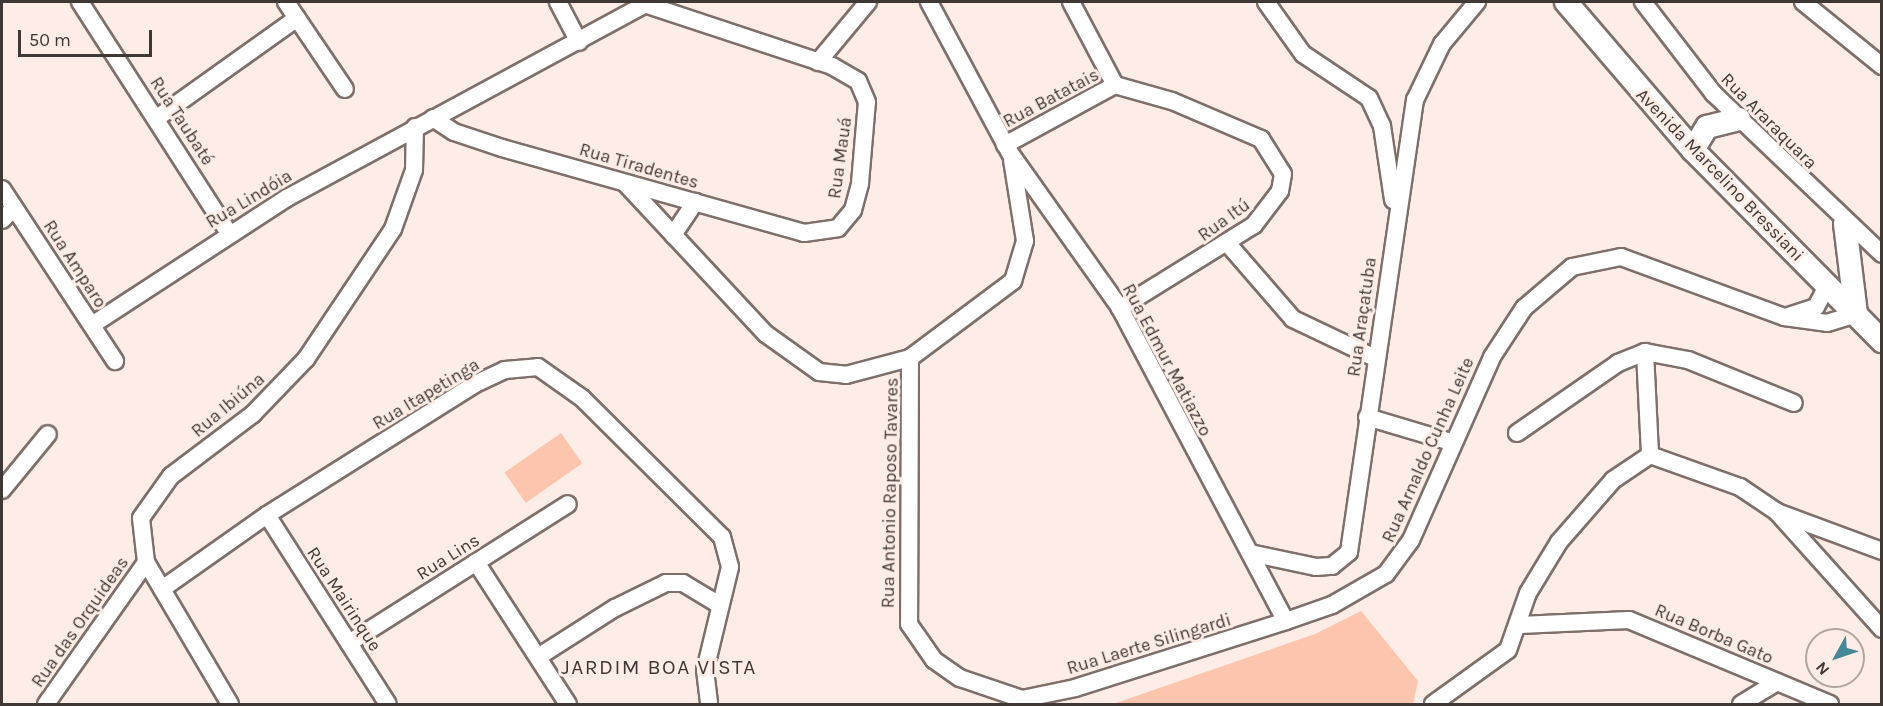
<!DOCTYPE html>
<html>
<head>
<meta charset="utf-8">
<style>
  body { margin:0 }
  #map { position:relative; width:1883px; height:706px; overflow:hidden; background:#feede6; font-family:Karla,sans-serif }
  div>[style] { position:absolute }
  .green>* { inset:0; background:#fdc5ae; transform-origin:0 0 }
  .roads { filter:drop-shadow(2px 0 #7e6f6a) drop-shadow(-2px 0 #7e6f6a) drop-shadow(0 2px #7e6f6a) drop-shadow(0 -2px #7e6f6a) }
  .street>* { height:16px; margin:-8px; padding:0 8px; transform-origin:8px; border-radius:8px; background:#fff }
  .secondary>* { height:22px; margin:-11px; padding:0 11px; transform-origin:11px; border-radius:11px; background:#fff }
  span { translate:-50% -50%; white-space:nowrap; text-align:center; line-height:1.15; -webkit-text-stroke:6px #feede6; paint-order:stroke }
  .street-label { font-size:18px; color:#3f3835 }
  .quarter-label { font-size:21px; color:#3f3835; letter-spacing:1.5px }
  .frame { position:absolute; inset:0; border:3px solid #3f3835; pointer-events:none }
  .north { position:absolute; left:1805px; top:628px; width:60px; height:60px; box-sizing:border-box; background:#feede6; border:2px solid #b2a59f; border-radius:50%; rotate:230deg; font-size:16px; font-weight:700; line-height:24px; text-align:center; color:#3f3835 }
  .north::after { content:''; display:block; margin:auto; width:21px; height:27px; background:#448896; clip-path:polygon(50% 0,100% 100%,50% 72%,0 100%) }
  .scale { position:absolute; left:18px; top:30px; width:134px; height:27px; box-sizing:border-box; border:3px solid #3f3835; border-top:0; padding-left:8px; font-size:18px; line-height:21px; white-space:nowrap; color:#3f3835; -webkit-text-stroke:4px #feede6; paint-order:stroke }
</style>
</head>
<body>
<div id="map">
  <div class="green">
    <div style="left:561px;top:433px;width:37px;height:69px;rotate:55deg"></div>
    <div style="clip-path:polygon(1361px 611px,1418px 681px,1413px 704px,1113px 704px,1315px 634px)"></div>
  </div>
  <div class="roads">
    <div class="street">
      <div style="left:80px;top:2px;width:275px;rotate:57.2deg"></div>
      <div style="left:286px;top:2px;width:105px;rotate:55.9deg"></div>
      <div style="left:558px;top:2px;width:45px;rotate:62.3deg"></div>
      <div style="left:929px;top:2px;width:171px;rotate:61.8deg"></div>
      <div style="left:1010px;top:153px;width:190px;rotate:54.6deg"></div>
      <div style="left:1120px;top:308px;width:354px;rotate:62.1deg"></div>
      <div style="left:1071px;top:2px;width:94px;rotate:62.1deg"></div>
      <div style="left:1266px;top:2px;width:64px;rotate:54.6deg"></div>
      <div style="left:1303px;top:54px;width:79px;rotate:33.7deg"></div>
      <div style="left:1369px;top:98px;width:31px;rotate:65deg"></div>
      <div style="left:1382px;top:126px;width:75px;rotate:81.5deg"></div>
      <div style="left:1643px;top:2px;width:115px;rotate:52.4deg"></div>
      <div style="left:1713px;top:93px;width:233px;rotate:43.6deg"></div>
      <div style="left:1803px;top:2px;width:102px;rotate:39deg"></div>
      <div style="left:818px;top:62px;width:78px;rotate:-50.2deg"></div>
      <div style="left:1115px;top:85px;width:59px;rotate:15.7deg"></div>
      <div style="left:1172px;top:101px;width:97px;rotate:23.1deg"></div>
      <div style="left:1261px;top:139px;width:41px;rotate:57.8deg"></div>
      <div style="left:1283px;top:174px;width:17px;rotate:100deg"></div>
      <div style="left:1280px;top:191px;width:43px;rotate:127.4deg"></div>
      <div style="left:1254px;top:225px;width:158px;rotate:148.2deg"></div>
      <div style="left:157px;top:118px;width:172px;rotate:-35.5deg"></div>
      <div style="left:433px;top:118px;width:25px;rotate:34deg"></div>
      <div style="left:454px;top:132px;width:51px;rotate:18.4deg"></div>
      <div style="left:502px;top:148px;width:314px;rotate:15.7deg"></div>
      <div style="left:804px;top:233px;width:34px;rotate:-8deg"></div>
      <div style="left:838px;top:228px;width:23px;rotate:-50deg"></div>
      <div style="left:853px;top:210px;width:28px;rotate:-75deg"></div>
      <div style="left:860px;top:183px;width:81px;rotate:-85.1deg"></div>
      <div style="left:867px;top:102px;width:23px;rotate:-113deg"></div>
      <div style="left:858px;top:81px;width:30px;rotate:-150deg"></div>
      <div style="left:832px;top:66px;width:197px;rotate:-161.7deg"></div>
      <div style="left:1005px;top:145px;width:125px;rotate:-28.6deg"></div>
      <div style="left:625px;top:183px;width:207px;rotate:47deg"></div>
      <div style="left:766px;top:334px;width:65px;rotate:35.6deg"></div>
      <div style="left:819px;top:372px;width:27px;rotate:6deg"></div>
      <div style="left:846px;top:375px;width:66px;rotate:-14.9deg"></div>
      <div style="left:910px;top:358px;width:129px;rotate:-36.8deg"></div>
      <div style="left:1013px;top:281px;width:42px;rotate:-73.3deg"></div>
      <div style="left:1025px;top:241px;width:82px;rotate:-99.1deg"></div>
      <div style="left:2px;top:189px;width:206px;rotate:56.7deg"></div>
      <div style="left:2px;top:220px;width:17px;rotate:-45deg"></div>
      <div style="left:673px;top:235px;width:40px;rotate:-56deg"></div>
      <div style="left:1228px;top:244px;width:99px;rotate:49.1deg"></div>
      <div style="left:1293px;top:319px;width:91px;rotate:25.4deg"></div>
      <div style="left:1788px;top:316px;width:29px;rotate:-18deg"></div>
      <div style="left:1816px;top:307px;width:24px;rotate:-62deg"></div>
      <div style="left:92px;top:325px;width:233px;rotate:-33.1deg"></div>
      <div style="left:287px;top:198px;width:413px;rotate:-28.4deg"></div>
      <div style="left:1645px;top:352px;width:103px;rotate:87.2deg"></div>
      <div style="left:910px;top:358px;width:266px;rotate:90.2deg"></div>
      <div style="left:909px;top:624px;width:44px;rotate:55.2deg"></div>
      <div style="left:934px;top:660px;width:32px;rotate:35deg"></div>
      <div style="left:960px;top:678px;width:65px;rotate:18.7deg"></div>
      <div style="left:1022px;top:699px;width:54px;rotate:-11.7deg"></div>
      <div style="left:1075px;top:688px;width:221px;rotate:-17.6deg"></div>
      <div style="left:1286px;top:621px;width:49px;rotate:-19.2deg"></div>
      <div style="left:1332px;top:605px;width:62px;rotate:-29.9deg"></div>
      <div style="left:1386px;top:574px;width:42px;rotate:-53.7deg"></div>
      <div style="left:1411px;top:540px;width:200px;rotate:-66.1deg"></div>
      <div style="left:1492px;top:357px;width:59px;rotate:-56.9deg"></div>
      <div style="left:1524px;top:308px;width:63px;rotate:-40.5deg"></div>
      <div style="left:1572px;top:267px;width:50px;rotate:-11.5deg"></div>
      <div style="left:1621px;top:257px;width:174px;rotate:20.2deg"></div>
      <div style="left:1784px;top:317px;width:43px;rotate:7.9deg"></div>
      <div style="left:1827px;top:323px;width:30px;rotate:-17deg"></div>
      <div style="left:1367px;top:417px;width:88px;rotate:16.6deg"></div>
      <div style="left:1517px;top:433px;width:123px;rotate:-34.7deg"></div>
      <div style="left:1618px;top:363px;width:29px;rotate:-22deg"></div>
      <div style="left:1645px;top:352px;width:44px;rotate:10.5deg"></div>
      <div style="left:1688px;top:360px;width:114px;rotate:22.1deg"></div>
      <div style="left:2px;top:490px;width:72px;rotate:-50.6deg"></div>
      <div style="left:1777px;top:512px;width:112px;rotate:20.4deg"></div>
      <div style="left:267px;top:515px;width:224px;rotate:57.4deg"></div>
      <div style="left:1250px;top:553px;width:67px;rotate:12deg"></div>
      <div style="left:1316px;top:567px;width:16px;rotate:-4deg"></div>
      <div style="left:1332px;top:566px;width:22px;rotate:-39deg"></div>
      <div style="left:1349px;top:552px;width:457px;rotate:-81.7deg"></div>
      <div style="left:1415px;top:100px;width:62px;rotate:-64.3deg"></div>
      <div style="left:1442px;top:44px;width:55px;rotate:-50.2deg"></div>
      <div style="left:476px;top:562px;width:169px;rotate:57.1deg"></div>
      <div style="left:162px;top:589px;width:128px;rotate:-35.2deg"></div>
      <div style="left:267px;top:515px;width:246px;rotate:-32.2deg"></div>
      <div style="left:475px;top:384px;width:33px;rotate:-25deg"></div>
      <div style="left:505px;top:370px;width:33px;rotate:-5deg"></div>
      <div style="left:538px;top:367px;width:54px;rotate:35.2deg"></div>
      <div style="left:582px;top:398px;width:197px;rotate:44.8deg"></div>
      <div style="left:722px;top:537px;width:31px;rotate:75deg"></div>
      <div style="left:730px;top:567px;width:106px;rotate:103.6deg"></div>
      <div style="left:705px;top:670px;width:34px;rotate:83deg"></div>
      <div style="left:1520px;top:625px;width:109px;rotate:-2.6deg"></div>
      <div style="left:1629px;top:620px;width:218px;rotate:22.7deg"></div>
      <div style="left:349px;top:643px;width:259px;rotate:-32.4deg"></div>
      <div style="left:538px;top:657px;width:91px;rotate:-32.5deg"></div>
      <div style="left:615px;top:608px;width:57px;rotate:-26.1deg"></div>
      <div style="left:666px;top:583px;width:17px"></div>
      <div style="left:683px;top:583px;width:41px;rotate:31deg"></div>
      <div style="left:46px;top:704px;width:174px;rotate:-54.8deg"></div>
      <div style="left:230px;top:704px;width:165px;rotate:-120.6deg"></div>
      <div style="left:146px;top:562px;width:44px;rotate:-96.5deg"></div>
      <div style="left:141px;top:518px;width:52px;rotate:-54.5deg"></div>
      <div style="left:171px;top:476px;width:103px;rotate:-37.1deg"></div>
      <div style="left:253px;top:414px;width:76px;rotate:-46.1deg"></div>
      <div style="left:306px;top:359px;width:156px;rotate:-56.2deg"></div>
      <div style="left:393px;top:229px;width:63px;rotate:-70.4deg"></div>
      <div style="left:414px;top:170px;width:43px;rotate:-88.7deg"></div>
      <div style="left:1433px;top:704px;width:92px;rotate:-35.8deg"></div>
      <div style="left:1508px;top:650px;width:60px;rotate:-70.7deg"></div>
      <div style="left:1528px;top:593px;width:60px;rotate:-58.7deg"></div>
      <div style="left:1559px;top:542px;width:82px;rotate:-48.9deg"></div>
      <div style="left:1613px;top:480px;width:45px;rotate:-34deg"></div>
      <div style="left:1650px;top:455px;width:96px;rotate:19.6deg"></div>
      <div style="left:1740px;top:487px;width:45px;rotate:34deg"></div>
      <div style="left:1777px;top:512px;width:157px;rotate:48.1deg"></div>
      <div style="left:1741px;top:704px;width:42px;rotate:-31.4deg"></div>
    </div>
    <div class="secondary">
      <div style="left:1566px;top:2px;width:195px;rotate:49.4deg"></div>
      <div style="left:1693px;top:150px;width:269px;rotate:45.3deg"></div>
      <div style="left:1693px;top:150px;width:27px;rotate:-59deg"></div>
      <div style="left:1707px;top:127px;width:33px;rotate:-14deg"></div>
      <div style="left:1845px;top:224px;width:91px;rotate:83deg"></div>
    </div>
  </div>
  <div class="street-label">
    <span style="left:1051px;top:98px;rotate:-28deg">Rua Batatais</span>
    <span style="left:182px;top:121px;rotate:57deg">Rua Taubaté</span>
    <span style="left:1769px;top:121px;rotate:45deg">Rua Araraquara</span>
    <span style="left:840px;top:158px;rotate:-82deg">Rua Mauá</span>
    <span style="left:639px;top:166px;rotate:16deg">Rua Tiradentes</span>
    <span style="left:1720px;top:175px;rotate:46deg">Avenida Marcelino Bressiani</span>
    <span style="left:249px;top:199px;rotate:-31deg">Rua Lindóia</span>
    <span style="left:1224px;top:220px;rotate:-36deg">Rua Itú</span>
    <span style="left:75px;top:264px;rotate:57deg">Rua Amparo</span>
    <span style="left:1362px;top:317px;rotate:-82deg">Rua Araçatuba</span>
    <span style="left:1167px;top:360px;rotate:62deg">Rua Edmur Matiazzo</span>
    <span style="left:426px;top:394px;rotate:-31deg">Rua Itapetinga</span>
    <span style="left:228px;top:405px;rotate:-40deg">Rua Ibiúna</span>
    <span style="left:1428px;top:450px;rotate:-66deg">Rua Arnaldo Cunha Leite</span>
    <span style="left:890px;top:493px;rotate:-89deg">Rua Antonio Raposo Tavares</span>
    <span style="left:448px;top:557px;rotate:-32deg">Rua Lins</span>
    <span style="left:344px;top:599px;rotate:57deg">Rua Mairinque</span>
    <span style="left:80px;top:622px;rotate:-55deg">Rua das Orquideas</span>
    <span style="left:1714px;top:634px;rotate:23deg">Rua Borba Gato</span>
    <span style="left:1149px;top:644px;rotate:-17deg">Rua Laerte Silingardi</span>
  </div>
  <div class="quarter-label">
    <span style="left:659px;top:667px">JARDIM BOA VISTA</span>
  </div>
  <div class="frame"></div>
  <div class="north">N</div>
  <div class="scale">50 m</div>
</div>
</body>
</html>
